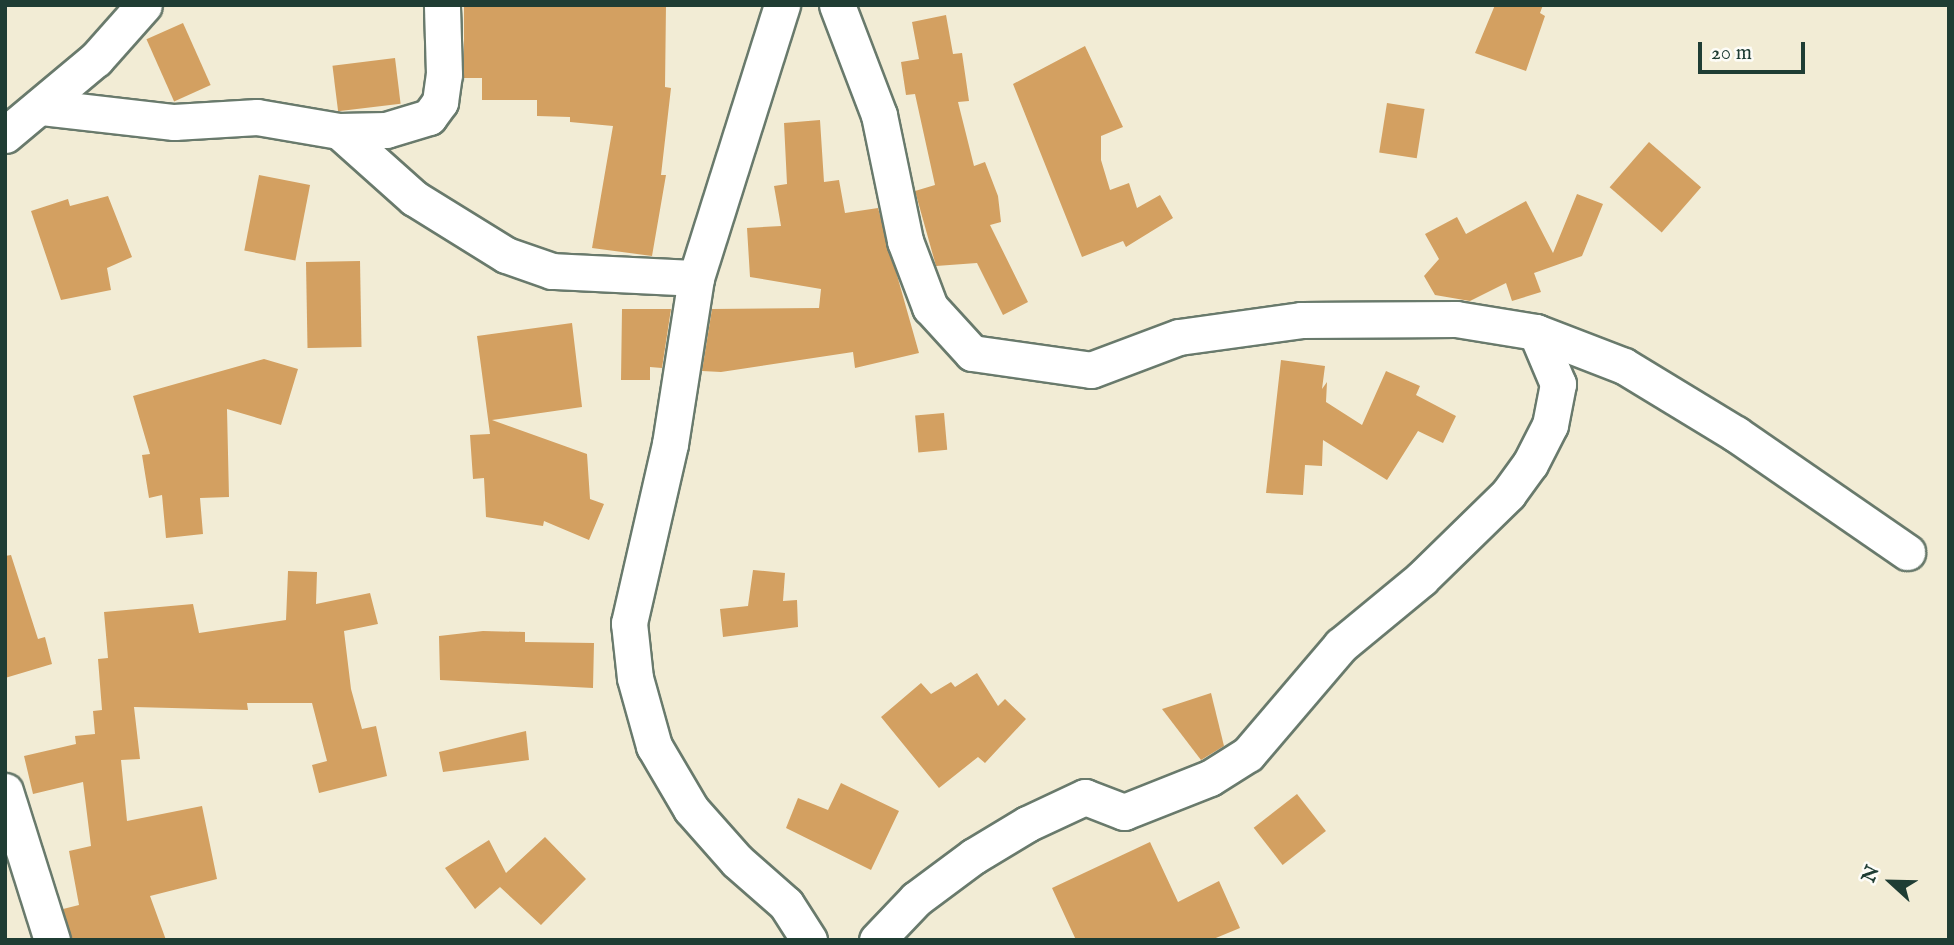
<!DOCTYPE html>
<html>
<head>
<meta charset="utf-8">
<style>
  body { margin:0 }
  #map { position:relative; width:1954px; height:945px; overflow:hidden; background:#f2ecd5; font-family:"IM FELL English",serif }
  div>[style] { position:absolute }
  .building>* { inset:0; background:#d3a061; transform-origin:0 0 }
  .roads { filter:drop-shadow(2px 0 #697a6c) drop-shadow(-2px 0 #697a6c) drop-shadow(0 2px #697a6c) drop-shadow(0 -2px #697a6c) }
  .street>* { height:35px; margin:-17.5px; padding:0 17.5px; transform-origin:17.5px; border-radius:17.5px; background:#fff }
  span { translate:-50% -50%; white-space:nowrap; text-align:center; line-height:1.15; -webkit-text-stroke:5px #fdfcf7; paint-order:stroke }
  .frame { position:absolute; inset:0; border:7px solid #1f3d34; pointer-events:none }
  .north { position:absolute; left:1856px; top:847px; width:70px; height:70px; -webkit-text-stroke:5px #fdfcf7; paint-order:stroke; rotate:292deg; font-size:19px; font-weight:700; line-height:28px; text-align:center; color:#1f3d34 }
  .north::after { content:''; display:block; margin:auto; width:24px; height:32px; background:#1f3d34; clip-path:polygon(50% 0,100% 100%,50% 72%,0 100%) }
  .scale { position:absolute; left:1698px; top:42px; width:107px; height:32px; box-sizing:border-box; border:4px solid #1f3d34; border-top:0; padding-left:9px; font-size:21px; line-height:24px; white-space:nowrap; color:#1f3d34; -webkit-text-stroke:5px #fdfcf7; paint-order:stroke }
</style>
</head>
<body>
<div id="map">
  <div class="building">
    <div style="clip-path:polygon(666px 5px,665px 87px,671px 88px,661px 175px,666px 175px,652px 256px,592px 248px,613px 126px,570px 122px,570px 117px,537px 116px,537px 100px,482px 100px,482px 78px,464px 78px,464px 6px)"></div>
    <div style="clip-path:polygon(1495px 5px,1543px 5px,1540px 13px,1545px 16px,1526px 71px,1475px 53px)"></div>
    <div style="clip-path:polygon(946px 15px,953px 54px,962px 53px,969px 101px,958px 102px,974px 166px,985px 162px,998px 196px,1001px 222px,990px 225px,1028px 302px,1003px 315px,977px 263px,936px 266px,915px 191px,935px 185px,915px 94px,906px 95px,901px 62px,919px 59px,912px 22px)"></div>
    <div style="left:183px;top:23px;width:68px;height:40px;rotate:66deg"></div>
    <div style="clip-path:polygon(1085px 46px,1123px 127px,1101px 136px,1101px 160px,1110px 190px,1129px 183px,1137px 208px,1160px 195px,1173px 218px,1126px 247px,1123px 241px,1082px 257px,1013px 84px)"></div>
    <div style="left:395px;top:58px;width:46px;height:63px;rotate:83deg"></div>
    <div style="left:1387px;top:103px;width:38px;height:50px;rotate:9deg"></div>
    <div style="clip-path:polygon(820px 120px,824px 182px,839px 180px,845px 213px,878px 208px,919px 353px,855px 368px,853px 352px,721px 372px,702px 371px,712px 309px,819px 308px,821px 289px,750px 277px,747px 228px,781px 226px,774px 186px,787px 184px,784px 123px)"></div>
    <div style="left:1649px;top:142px;width:69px;height:60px;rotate:41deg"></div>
    <div style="left:259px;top:175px;width:52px;height:77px;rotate:11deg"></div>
    <div style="clip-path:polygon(1577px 194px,1603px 204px,1582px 256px,1534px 273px,1541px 292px,1512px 301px,1506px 283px,1470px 301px,1435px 295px,1424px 276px,1439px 259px,1425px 234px,1457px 217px,1466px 234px,1526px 201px,1553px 253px)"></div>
    <div style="clip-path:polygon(108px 196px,132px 257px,107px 268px,111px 290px,61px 300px,31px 211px,68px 199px,70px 206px)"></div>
    <div style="left:360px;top:261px;width:86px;height:54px;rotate:89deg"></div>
    <div style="clip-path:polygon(622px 309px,671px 309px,662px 368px,650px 367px,650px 380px,621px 380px)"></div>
    <div style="clip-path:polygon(572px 323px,582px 407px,492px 420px,587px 454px,590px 499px,604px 504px,589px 540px,544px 521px,543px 526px,486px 517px,484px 478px,473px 479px,470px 435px,490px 434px,477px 336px)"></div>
    <div style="clip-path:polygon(264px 359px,298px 369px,281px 425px,227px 409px,229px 497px,200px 498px,203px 534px,166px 538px,162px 495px,149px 498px,142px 455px,150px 454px,133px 396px)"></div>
    <div style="clip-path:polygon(1281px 360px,1325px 366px,1322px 389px,1327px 382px,1326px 402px,1362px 425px,1386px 371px,1420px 386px,1416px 395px,1456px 416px,1443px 443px,1418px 431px,1387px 480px,1323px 440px,1322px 466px,1305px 465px,1303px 495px,1266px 493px)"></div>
    <div style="left:944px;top:413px;width:37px;height:29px;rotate:85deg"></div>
    <div style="clip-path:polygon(11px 555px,38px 639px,45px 637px,52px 664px,5px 678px,5px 556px)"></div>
    <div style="clip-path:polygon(753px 570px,785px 573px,783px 601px,797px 600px,798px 627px,723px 637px,720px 609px,748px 606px)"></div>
    <div style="clip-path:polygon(288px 571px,317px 572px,316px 604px,370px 593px,378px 624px,344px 631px,351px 689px,362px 729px,376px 726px,387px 776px,319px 793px,312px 765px,327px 761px,312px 703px,247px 703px,248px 710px,134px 707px,140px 759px,121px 760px,127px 821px,202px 806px,217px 879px,150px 896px,166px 940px,72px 940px,63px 909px,79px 905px,69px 851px,91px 846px,83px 782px,33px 794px,24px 756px,76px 744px,75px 736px,95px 734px,93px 711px,102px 710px,98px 659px,108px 658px,104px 612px,193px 604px,199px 633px,286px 620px)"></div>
    <div style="clip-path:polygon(483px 631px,525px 632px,525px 642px,594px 643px,593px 688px,440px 680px,439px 636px)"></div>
    <div style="clip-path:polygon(977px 673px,998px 706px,1005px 699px,1026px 719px,985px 763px,978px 757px,939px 788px,881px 717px,921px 683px,931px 694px,951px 682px,955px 687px)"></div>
    <div style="clip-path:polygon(1211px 693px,1224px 746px,1201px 760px,1162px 709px)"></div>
    <div style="clip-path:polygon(526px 731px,529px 760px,443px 772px,439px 752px)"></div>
    <div style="clip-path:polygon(841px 783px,899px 811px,871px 870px,786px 828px,798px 798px,828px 810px)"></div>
    <div style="left:1297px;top:794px;width:47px;height:55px;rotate:52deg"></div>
    <div style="clip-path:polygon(545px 837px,586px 879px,541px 925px,500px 887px,475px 909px,445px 868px,489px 840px,506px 873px)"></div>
    <div style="clip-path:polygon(1150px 842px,1178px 902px,1219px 881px,1240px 928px,1211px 940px,1076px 940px,1052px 888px)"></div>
  </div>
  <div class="roads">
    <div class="street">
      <div style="left:782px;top:5px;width:286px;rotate:107.5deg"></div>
      <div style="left:696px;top:278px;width:168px;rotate:98.9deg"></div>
      <div style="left:670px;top:444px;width:184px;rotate:102.9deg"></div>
      <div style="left:629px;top:623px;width:55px;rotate:83.8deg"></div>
      <div style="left:635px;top:678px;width:71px;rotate:74.4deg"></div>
      <div style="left:654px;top:746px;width:73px;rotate:59.6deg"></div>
      <div style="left:691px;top:809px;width:69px;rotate:48.5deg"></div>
      <div style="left:737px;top:861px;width:65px;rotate:41.3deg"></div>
      <div style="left:786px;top:904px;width:43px;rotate:57.4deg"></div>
      <div style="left:837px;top:5px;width:118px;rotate:69.1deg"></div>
      <div style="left:879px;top:115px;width:129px;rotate:78.3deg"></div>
      <div style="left:905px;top:241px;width:71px;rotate:69.3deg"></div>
      <div style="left:930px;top:307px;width:62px;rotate:47.6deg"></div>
      <div style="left:972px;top:353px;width:120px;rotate:8.1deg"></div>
      <div style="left:1091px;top:370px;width:94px;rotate:-20.6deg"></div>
      <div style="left:1179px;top:337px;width:123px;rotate:-7.9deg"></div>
      <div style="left:1301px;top:320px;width:155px;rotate:-0.4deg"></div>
      <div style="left:1456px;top:319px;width:81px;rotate:9.2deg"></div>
      <div style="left:1536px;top:332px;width:94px;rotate:21.1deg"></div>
      <div style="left:1624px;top:366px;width:131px;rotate:31.3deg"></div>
      <div style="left:1736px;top:434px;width:208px;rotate:34.6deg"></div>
      <div style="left:42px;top:107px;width:133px;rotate:6.5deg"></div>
      <div style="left:174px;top:122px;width:83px;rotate:-3.4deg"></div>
      <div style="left:257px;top:117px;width:83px;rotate:9.7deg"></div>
      <div style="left:339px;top:131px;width:101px;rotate:41.8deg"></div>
      <div style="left:414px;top:198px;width:108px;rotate:31.8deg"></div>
      <div style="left:506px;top:255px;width:49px;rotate:19.2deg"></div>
      <div style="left:552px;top:271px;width:144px;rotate:2.8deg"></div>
      <div style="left:339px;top:131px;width:47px;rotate:-1.2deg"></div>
      <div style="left:386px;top:130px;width:45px;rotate:-16.8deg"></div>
      <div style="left:429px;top:117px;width:19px;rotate:-54deg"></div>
      <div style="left:440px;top:102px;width:28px;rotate:-82deg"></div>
      <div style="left:444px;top:74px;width:69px;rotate:-91.7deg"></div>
      <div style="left:5px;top:135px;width:119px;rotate:-39.9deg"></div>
      <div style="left:96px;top:59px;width:72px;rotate:-48.4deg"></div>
      <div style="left:5px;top:791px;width:156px;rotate:72.5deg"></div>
      <div style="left:877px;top:940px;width:57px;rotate:-46.4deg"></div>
      <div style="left:916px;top:899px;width:72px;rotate:-36.6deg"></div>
      <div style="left:974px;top:856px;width:62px;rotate:-31.1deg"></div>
      <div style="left:1027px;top:824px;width:64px;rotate:-25deg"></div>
      <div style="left:1085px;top:797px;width:42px;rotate:21deg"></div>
      <div style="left:1124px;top:812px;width:92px;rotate:-21.6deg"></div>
      <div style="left:1210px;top:778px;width:45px;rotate:-32.3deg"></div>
      <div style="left:1248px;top:754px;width:143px;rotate:-49.5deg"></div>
      <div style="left:1341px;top:645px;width:104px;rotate:-39.5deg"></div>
      <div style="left:1421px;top:579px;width:122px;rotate:-44.3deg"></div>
      <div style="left:1508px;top:494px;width:37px;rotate:-54deg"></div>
      <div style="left:1530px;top:464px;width:44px;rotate:-62.9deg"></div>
      <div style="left:1550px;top:425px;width:42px;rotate:-79deg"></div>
      <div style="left:1558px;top:384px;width:56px;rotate:-112.9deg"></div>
    </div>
  </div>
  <div class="frame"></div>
  <div class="north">N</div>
  <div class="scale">20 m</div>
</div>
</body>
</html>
